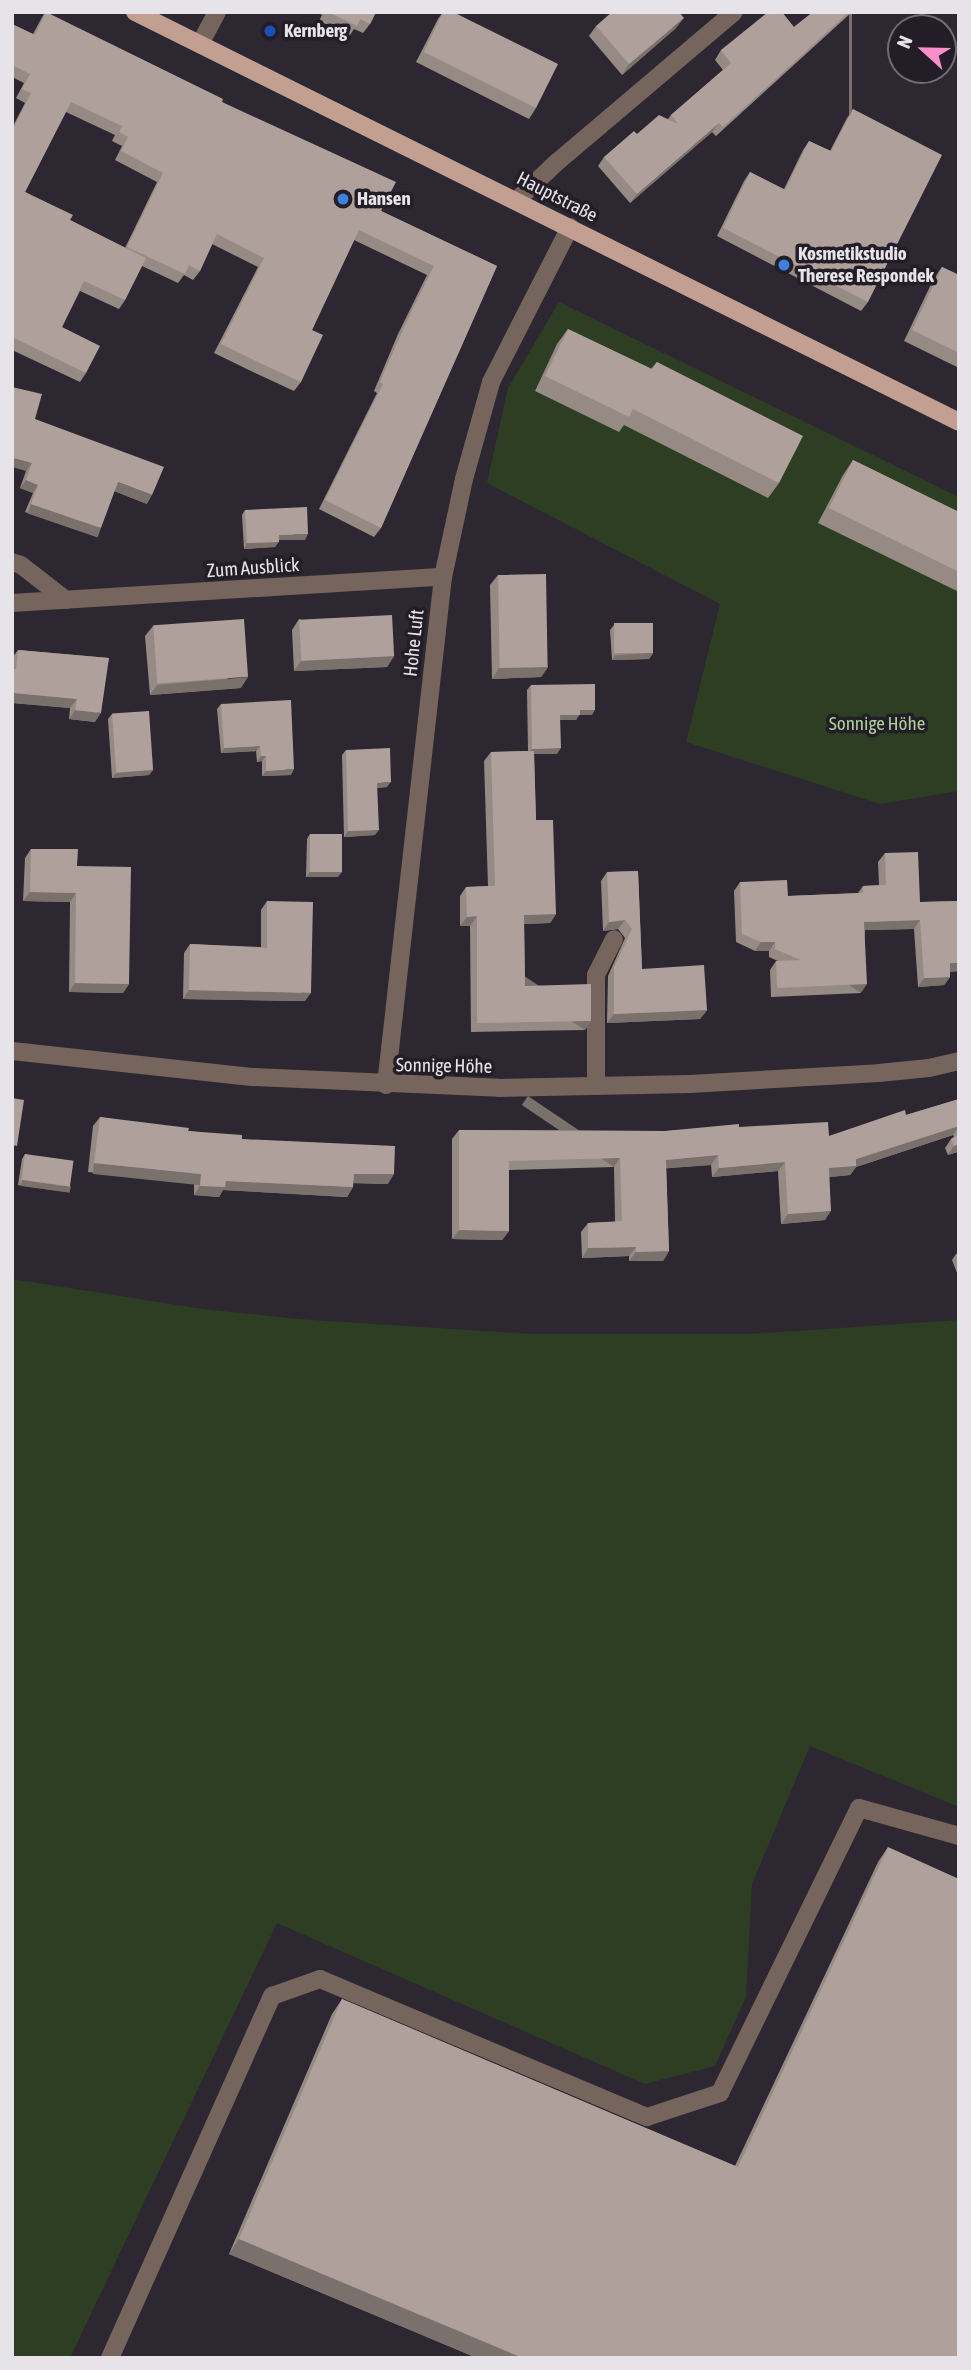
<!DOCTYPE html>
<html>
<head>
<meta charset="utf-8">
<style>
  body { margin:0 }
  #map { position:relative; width:971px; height:2370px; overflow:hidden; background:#2c2731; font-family:"Asap Condensed",sans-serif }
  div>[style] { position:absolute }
  .green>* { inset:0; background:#2d3e23 }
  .minor>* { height:18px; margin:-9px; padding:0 9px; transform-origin:9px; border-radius:9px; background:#76655d }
  .major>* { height:18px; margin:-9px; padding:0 9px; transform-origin:9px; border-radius:9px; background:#c29f90 }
  .wall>* { inset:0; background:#968a85 }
  .shaded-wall>* { inset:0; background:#7a706c; transform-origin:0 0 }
  .building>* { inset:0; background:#afa09b; transform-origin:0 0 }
  .dots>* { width:19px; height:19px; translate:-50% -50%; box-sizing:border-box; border:4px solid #221d27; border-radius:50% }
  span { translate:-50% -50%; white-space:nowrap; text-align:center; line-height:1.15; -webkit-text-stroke:7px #221d27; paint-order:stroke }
  .poi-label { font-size:19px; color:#e6e3e9; font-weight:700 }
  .left { translate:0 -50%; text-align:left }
  .street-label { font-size:19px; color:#e6e3e9 }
  .park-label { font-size:19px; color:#acd098 }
  .frame { position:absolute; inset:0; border:14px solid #e6e3e9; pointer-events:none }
  .north { position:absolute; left:887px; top:14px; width:70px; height:70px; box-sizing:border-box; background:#221d27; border:2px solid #706c75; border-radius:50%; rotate:292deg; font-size:19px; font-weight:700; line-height:28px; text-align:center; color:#e6e3e9 }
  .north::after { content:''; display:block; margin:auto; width:24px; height:32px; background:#f98fc9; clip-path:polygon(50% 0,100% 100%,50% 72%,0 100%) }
</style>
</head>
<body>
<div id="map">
  <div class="green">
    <div style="clip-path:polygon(559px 302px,959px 497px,959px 791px,880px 804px,686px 742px,720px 604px,487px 483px,508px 388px)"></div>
    <div style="clip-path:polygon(12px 1279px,203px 1309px,298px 1319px,531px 1334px,749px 1334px,959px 1320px,959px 1807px,810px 1746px,752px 1884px,746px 1997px,715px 2066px,645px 2084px,277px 1923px,70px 2358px,12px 2358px)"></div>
  </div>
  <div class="minor">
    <div style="left:200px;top:44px;width:36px;rotate:-62deg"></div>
    <div style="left:517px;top:200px;width:54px;rotate:-43.5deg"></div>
    <div style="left:556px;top:163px;width:233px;rotate:-40.3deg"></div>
    <div style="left:12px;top:562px;width:9px;rotate:18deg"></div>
    <div style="left:21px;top:565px;width:57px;rotate:37.9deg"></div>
    <div style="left:12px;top:603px;width:432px;rotate:-3.5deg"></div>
    <div style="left:12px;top:1051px;width:241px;rotate:6.2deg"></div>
    <div style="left:252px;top:1077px;width:247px;rotate:2.5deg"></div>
    <div style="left:499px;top:1088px;width:191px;rotate:-1.2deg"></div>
    <div style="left:690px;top:1084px;width:189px;rotate:-3.3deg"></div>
    <div style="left:879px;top:1073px;width:50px;rotate:-5.7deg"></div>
    <div style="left:929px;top:1068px;width:31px;rotate:-13deg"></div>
    <div style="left:386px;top:1085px;width:511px;rotate:-83.6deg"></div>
    <div style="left:443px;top:577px;width:100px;rotate:-77.9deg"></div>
    <div style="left:464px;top:479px;width:101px;rotate:-74.4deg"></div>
    <div style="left:491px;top:382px;width:174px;rotate:-63deg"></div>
    <div style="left:596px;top:1086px;width:111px;rotate:-90deg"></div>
    <div style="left:596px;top:975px;width:40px;rotate:-63.4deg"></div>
    <div style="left:110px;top:2358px;width:397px;rotate:-65.9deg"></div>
    <div style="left:272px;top:1996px;width:51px;rotate:-19.5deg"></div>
    <div style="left:320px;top:1979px;width:355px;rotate:22.9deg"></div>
    <div style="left:647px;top:2117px;width:77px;rotate:-18.2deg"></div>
    <div style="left:720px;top:2093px;width:317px;rotate:-64deg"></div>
    <div style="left:859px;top:1808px;width:104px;rotate:15.6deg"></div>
  </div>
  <div class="major">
    <div style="left:135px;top:12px;width:920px;rotate:26.45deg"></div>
  </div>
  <div class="wall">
    <div style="clip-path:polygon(evenodd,45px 12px,222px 102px,381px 211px,497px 266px,381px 528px,374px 537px,319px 509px,377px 393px,374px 391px,398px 334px,427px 275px,354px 240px,312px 330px,301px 382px,294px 391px,253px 372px,214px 353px,258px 267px,212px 244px,200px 271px,193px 280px,184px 275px,178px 283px,142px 266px,125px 300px,119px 309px,80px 291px,62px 327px,86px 373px,80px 382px,12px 350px,12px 128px,25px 103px,16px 98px,24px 83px,12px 77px,12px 24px,33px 34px,40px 21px,45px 12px,66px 112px,115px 135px,112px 141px,122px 146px,115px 160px,157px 182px,125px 248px,70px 220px,25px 192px,66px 112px)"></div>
    <div style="clip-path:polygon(317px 12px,376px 12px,370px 24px,363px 33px,354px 29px,350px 35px,319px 21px,322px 15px)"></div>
    <div style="clip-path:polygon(443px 12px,453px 12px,536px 108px,529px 119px,416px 62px,438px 19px)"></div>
    <div style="clip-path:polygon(813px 12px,852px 12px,716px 136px,712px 132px,630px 203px,598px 166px,604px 157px,637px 134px,668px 119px,671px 115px,723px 70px,715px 60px,721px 50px,794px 27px)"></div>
    <div style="clip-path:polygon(596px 26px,676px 28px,622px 75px,589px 36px)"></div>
    <div style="clip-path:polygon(853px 109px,868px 302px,861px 311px,717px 236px,744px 181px,750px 172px,784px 189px,803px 150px,809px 141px,830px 151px,847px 118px)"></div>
    <div style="clip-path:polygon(942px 267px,959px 275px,959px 368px,904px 341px,934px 278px)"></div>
    <div style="clip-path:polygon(568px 329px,651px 369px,657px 362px,779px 483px,768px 498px,624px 425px,619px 432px,535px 391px,557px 344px)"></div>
    <div style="clip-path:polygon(35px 419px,147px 504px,114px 491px,95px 536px,25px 512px,33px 493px,20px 488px,26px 471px)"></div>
    <div style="clip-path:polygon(853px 460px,959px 512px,959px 592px,818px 523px,843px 475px)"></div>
    <div style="clip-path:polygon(245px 510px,305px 540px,279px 540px,275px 547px,244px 549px,242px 515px)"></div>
    <div style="clip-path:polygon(498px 575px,548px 667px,541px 677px,492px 679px,490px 585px)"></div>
    <div style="clip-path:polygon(299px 619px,394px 656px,387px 667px,294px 671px,292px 630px)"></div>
    <div style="clip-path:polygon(614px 625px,653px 653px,649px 659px,612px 660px,610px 630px)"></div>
    <div style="clip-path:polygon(153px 626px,241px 688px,150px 695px,145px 636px)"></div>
    <div style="clip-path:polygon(18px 650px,109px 658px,95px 722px,69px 719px,70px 708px,13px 703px,12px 713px,12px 658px)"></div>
    <div style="clip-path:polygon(531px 685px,592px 715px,579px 715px,576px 720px,560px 720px,557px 754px,534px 754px,536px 820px,556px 914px,550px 923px,524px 924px,525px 986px,591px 1021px,585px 1030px,471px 1032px,470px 926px,460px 926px,460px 896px,466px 887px,488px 886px,484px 761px,491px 752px,528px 751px,527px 690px)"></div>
    <div style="clip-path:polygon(221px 704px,291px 775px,262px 776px,262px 761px,257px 762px,256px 751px,221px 753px,217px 709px)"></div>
    <div style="clip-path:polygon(112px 714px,153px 770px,149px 775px,112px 778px,108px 719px)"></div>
    <div style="clip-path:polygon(346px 750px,387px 787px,377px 788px,375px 835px,344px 837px,342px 755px)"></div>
    <div style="clip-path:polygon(310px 834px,338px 877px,306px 877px,307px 839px)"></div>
    <div style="clip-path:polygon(31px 849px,77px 866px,129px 984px,123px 993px,69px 992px,70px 902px,23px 901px,25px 858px)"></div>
    <div style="clip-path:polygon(885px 853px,920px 902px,959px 901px,959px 971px,950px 972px,950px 977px,944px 985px,918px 987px,914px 929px,865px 930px,861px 993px,771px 997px,770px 970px,776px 961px,778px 961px,769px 957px,769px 951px,755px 951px,736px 942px,734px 891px,740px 882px,788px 896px,858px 893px,863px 886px,879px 885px,878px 862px)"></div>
    <div style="clip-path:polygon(638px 871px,642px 969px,707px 1010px,700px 1019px,607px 1023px,608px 976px,625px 938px,618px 929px,603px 931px,601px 881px,607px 872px)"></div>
    <div style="clip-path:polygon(267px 901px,305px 1001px,183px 999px,184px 953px,190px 944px,261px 947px,261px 910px)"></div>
    <div style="clip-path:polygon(959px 1099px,959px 1153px,958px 1152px,948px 1155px,945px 1148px,951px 1139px,954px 1137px,953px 1135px,856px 1167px,850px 1175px,829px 1177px,825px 1220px,781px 1224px,778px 1171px,712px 1177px,711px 1165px,666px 1168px,669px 1251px,663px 1261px,629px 1261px,629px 1256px,582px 1258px,581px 1232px,588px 1223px,615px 1222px,614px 1167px,509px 1170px,509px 1231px,502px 1240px,452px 1239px,452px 1139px,459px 1130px,665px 1131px,739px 1127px,829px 1136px,906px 1115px)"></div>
    <div style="clip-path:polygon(100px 1117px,242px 1139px,388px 1184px,353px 1183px,353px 1187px,347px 1197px,223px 1190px,219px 1197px,194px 1195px,194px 1183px,88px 1172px,93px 1126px)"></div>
    <div style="clip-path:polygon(25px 1154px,71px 1187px,67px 1192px,18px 1185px,22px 1159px)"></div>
    <div style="clip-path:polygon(959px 1253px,959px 1278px,952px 1260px,956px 1254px)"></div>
    <div style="clip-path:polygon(888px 1847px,959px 2358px,477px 2358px,229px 2254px,332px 2014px,342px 1999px,735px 2166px,878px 1862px)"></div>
  </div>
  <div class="shaded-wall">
    <div style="left:849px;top:12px;width:3px;height:171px"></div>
    <div style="clip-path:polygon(684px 18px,676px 28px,622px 75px,629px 64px)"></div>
    <div style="clip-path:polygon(719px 123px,712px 132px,630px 203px,637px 194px)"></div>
    <div style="clip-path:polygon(12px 458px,32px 463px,26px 471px,12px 467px)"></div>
    <div style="clip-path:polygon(26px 480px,38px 485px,33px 493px,20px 488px)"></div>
    <div style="clip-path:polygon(118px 482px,152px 495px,147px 504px,112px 490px)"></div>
    <div style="left:31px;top:504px;width:74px;height:10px;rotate:19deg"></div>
    <div style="clip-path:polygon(308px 534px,305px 540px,275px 540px,279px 535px)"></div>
    <div style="clip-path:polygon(279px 542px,275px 547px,244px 549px,247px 543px)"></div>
    <div style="clip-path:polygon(653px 653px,649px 659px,612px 660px,615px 655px)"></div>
    <div style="clip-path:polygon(394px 656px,387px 667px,294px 671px,301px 661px)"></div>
    <div style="clip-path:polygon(548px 667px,541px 677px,492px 679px,499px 668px)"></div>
    <div style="clip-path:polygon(248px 677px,241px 688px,150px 695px,157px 685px)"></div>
    <div style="clip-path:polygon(14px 693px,77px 699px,70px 708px,12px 703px)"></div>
    <div style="clip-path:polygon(75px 710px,101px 713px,95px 722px,69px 719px)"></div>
    <div style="clip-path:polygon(580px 710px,595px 710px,592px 715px,579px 715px,576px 720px,556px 720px,560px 715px)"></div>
    <div style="clip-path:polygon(260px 746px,256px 751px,221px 753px,224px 748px)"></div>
    <div style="clip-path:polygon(561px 748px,557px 754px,528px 754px,532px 749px)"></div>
    <div style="clip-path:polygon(261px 756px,266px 756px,262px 761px,257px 762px)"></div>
    <div style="clip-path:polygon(294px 769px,291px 775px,262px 776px,266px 771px)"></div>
    <div style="clip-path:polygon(153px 770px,149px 775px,112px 778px,116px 773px)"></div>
    <div style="clip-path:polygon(391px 782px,387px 787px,373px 788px,377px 783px)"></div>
    <div style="clip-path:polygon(379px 830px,375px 835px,344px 837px,348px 831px)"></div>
    <div style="clip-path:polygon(310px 872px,342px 872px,338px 877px,306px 877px)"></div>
    <div style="clip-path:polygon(30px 892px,76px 893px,70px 902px,23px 901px)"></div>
    <div style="clip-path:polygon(556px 914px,550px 923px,518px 924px,524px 915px)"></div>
    <div style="clip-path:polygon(477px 916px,470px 926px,460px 926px,467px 917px)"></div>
    <div style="clip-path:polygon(625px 920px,618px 929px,603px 931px,609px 922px)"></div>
    <div style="clip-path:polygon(920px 920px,914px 929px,858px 930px,864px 922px)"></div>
    <div style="clip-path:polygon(761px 942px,775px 942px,769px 951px,755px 951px)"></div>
    <div style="clip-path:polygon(950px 963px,959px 963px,959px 971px,943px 972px)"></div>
    <div style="clip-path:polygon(950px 977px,944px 985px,918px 987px,924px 978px)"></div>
    <div style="clip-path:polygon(75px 983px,129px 984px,123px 993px,69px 992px)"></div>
    <div style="left:867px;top:984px;width:11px;height:90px;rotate:124deg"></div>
    <div style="clip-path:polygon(189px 990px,311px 993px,305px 1001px,183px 999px)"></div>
    <div style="clip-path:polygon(707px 1010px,700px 1019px,607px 1023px,614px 1014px)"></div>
    <div style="left:591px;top:1021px;width:11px;height:114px;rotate:124deg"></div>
    <div style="clip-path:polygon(959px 1126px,953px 1135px,856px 1167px,850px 1175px,822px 1178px,829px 1168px)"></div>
    <div style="clip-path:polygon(959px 1144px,959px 1151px,948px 1155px,954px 1146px)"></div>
    <div style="clip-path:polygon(718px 1155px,711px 1165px,659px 1169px,666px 1160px)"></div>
    <div style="left:620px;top:1158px;width:11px;height:111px;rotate:124deg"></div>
    <div style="clip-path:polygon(785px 1162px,778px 1171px,712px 1177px,719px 1168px)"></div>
    <div style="left:94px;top:1163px;width:108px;height:11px;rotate:6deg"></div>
    <div style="clip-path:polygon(354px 1174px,394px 1174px,388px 1184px,347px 1183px)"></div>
    <div style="left:22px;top:1180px;width:49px;height:6px;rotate:8deg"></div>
    <div style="clip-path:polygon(226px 1181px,353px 1187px,347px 1197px,223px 1190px,219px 1197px,194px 1195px,200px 1186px)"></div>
    <div style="clip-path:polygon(831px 1211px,825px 1220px,781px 1224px,788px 1214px)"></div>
    <div style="clip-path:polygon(459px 1230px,509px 1231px,502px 1240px,452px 1239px)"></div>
    <div style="clip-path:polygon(636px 1247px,629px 1256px,582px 1258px,588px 1248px)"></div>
    <div style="clip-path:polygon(669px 1251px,663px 1261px,629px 1261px,636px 1252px)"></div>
    <div style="clip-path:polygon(239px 2239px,523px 2358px,477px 2358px,229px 2254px)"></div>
  </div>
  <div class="building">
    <div style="clip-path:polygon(46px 12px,223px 99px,222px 102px,396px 182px,381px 211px,497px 266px,381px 528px,325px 500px,383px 384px,380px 382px,405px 325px,434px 266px,359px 230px,312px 330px,323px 335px,301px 382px,260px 363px,221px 344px,264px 258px,217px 234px,200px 271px,189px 265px,185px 274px,127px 247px,163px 173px,121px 151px,128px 137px,119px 132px,122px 126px,71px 102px,25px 192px,73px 215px,70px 220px,146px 258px,125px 300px,84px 281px,62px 327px,100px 346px,86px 373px,12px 337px,12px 131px,31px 93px,22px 89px,30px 74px,12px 65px,12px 24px,35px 35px)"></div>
    <div style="clip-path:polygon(328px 12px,376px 12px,370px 24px,360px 19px,357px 26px)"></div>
    <div style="clip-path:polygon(443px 12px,453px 12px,558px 64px,536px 108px,424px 52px)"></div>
    <div style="clip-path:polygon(612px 12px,679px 12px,684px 18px,629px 64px,596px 26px)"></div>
    <div style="clip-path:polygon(768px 12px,782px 12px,794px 27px,813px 12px,849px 12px,723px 127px,719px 123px,637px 194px,604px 157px,634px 131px,637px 134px,659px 115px,678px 124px,671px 115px,731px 63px,721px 50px)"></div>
    <div style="clip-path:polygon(853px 109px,942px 155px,868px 302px,723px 228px,750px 172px,785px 190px,809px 141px,831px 151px)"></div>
    <div style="clip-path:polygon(942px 267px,959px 275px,959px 353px,912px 330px)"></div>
    <div style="clip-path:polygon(568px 329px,652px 369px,657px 362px,803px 436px,779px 483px,633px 409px,629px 417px,545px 376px)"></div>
    <div style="clip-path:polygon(12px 387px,42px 394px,35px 419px,164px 467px,152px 495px,118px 482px,101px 528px,31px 504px,38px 485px,26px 480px,32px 463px,12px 458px)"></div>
    <div style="clip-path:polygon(853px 460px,959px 512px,959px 572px,829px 508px)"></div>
    <div style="clip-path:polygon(307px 507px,308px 534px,279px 535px,279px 542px,247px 543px,245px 510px)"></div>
    <div style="left:546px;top:574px;width:93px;height:48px;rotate:89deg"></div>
    <div style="left:392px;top:615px;width:41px;height:93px;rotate:87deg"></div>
    <div style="left:244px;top:619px;width:58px;height:91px;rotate:86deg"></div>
    <div style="left:653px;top:623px;width:30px;height:39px;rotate:90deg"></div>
    <div style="clip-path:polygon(18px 650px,109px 658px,101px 713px,75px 710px,77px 699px,14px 693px,12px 713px,12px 669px,16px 669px)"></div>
    <div style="clip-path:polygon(595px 684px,595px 710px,580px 710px,580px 715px,560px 715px,561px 748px,532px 749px,531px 685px)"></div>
    <div style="clip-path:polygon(291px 700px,294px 769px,266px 771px,266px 756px,261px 756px,260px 746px,224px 748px,221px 704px)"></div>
    <div style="left:149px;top:711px;width:59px;height:37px;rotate:86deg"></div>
    <div style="clip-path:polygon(390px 748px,391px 782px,377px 783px,379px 830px,348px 831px,346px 750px)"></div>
    <div style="clip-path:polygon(534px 751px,536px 820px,553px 820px,556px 914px,524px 915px,525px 986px,591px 984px,591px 1021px,477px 1023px,477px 916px,467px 917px,466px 887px,495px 886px,491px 752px)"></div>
    <div style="left:310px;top:834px;width:32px;height:38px"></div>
    <div style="clip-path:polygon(31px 849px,78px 849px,77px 866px,131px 867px,129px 984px,75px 983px,76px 893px,30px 892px)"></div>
    <div style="clip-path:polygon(918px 852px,920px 902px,959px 901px,959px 963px,950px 963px,950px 977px,924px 978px,920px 920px,864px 922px,867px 984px,777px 988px,776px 961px,801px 960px,775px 949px,775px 942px,761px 942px,742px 934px,740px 882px,787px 880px,788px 896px,863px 893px,863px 886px,886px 885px,885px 853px)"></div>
    <div style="clip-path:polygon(638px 871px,642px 969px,704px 965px,707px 1010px,614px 1014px,614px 967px,632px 929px,625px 920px,609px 922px,607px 872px)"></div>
    <div style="clip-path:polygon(267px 901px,313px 902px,311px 993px,189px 990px,190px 944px,267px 948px)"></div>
    <div style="clip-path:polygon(12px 1098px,24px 1100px,17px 1146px,12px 1145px)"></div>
    <div style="clip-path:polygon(959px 1099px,959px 1126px,856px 1159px,856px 1166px,829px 1168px,831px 1211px,788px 1214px,785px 1162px,719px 1168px,718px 1155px,666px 1160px,669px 1251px,636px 1252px,636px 1247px,588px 1248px,588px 1223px,622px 1221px,620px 1158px,509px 1161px,509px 1231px,459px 1230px,459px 1130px,665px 1131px,739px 1124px,739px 1127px,828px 1122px,829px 1136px,905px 1110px,906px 1115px)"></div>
    <div style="clip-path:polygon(100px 1117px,189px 1128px,188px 1131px,242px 1135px,242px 1139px,395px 1146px,394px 1174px,354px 1174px,353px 1187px,226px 1181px,225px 1187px,200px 1186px,201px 1174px,94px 1163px)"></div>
    <div style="clip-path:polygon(959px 1134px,959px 1144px,954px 1146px,951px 1139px)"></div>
    <div style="left:25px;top:1154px;width:49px;height:26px;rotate:8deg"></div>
    <div style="clip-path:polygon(888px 1847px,959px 1879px,959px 2358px,523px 2358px,239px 2239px,342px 1999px,738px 2167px)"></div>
  </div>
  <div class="dots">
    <div style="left:270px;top:31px;background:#1a4fb4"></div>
    <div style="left:343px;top:199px;background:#3f7fe0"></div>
    <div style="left:784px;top:265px;background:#3f7fe0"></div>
  </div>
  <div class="poi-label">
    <span class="left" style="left:284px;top:31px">Kernberg</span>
    <span class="left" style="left:357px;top:199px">Hansen</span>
    <span class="left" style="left:798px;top:265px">Kosmetikstudio<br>Therese Respondek</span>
  </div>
  <div class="street-label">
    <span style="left:557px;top:197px;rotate:27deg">Hauptstraße</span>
    <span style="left:253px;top:568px;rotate:-4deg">Zum Ausblick</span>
    <span style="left:414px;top:643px;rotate:-84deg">Hohe Luft</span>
    <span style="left:444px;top:1066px;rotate:1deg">Sonnige Höhe</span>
  </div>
  <div class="park-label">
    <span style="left:877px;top:724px">Sonnige Höhe</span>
  </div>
  <div class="frame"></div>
  <div class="north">N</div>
</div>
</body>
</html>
